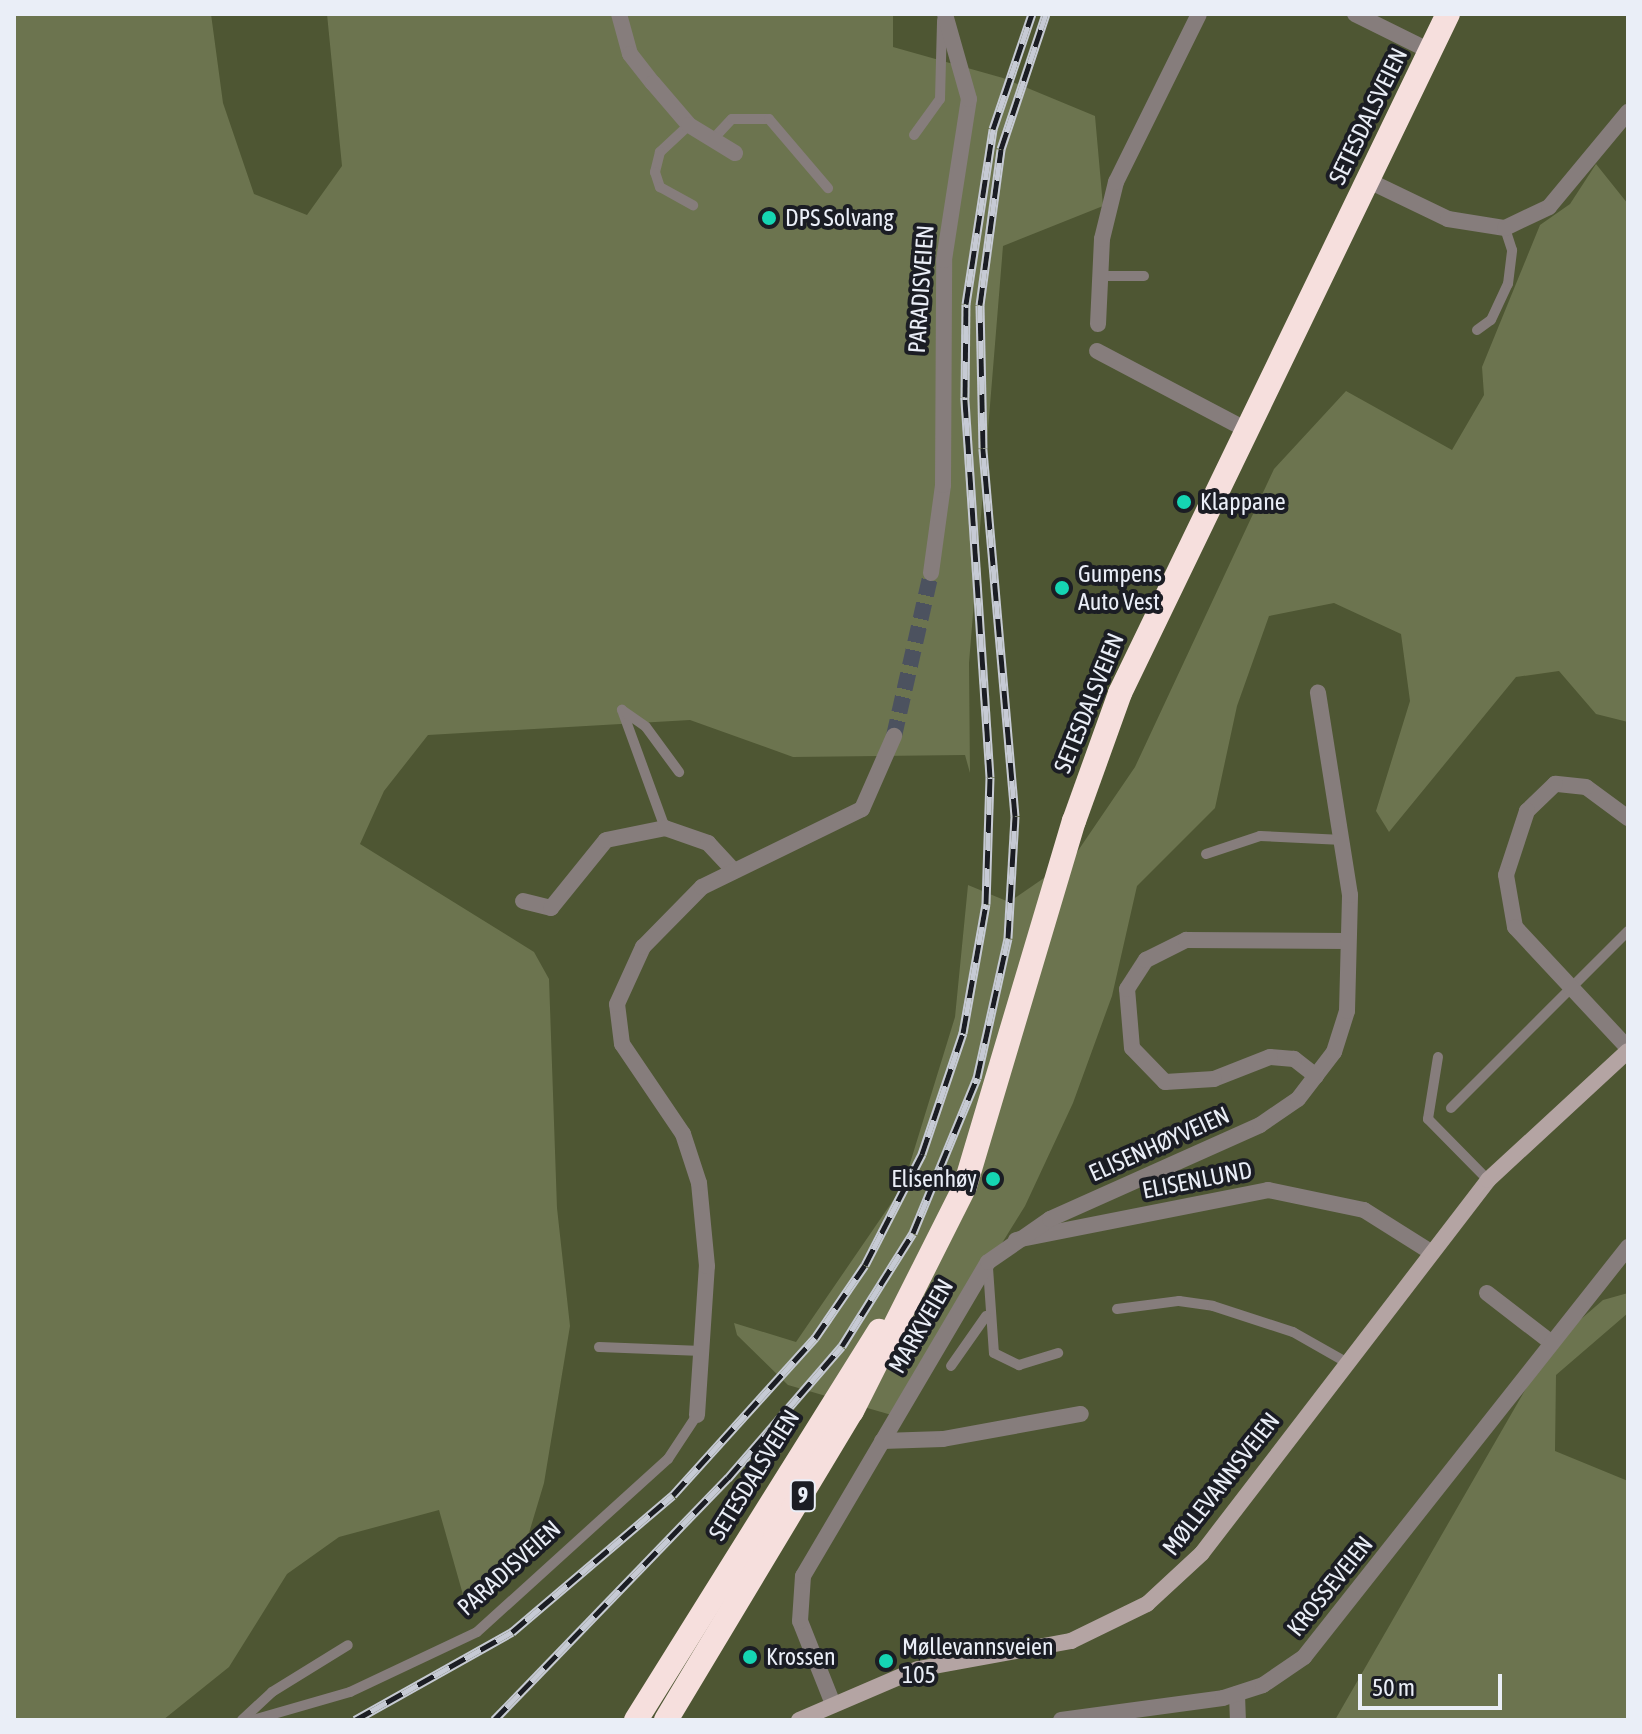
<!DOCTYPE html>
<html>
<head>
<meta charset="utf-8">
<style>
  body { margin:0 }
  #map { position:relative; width:1642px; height:1734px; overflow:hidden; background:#303644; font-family:"Asap Condensed",sans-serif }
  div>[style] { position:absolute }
  .green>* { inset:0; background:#4e5633; transform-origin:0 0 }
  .forest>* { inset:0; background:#6c744f }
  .street-tunnel>* { height:16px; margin-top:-8px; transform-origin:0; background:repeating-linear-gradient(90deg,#4c525f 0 16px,transparent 0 24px) }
  .lane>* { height:10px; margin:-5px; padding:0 5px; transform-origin:5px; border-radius:5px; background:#867d7c }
  .street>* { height:16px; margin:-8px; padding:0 8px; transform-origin:8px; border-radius:8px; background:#867d7c }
  .secondary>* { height:16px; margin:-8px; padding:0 8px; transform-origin:8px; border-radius:8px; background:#b4a4a3 }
  .highway>* { height:24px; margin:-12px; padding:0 12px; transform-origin:12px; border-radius:12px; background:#f6dfdd }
  .rail>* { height:9px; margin-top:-4.5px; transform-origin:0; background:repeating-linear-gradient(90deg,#1b1d24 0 18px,#c6cad4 0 36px); box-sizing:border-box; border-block:2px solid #c6cad4 }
  .dots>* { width:22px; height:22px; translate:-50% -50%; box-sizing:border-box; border:4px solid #1b1d24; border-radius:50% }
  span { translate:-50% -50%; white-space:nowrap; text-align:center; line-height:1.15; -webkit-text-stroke:8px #1b1d24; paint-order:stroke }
  .shield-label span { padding:2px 6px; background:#1b1d24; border:2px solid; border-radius:6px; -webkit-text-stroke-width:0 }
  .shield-label { font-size:22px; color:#eaeef7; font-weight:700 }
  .street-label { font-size:24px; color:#eaeef7 }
  .poi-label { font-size:24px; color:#eaeef7 }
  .left { translate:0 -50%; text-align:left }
  .right { translate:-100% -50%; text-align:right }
  .frame { position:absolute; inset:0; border:16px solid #eaeef7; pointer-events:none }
  .scale { position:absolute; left:1358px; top:1674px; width:144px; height:36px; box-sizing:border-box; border:4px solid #eaeef7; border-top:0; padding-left:10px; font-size:24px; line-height:28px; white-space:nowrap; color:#eaeef7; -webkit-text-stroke:6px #1b1d24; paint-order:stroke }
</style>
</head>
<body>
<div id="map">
  <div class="green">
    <div style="left:14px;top:14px;width:1614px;height:1706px"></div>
  </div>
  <div class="forest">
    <div style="clip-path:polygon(14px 14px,211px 14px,223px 103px,254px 194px,307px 215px,342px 166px,327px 14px,893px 14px,893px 47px,1003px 78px,1095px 116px,1103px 206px,1003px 246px,969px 663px,970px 773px,965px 755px,793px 757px,690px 720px,428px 735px,384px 791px,360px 844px,534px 952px,549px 979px,557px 1208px,570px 1326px,544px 1483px,529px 1533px,469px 1616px,439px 1510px,339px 1537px,287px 1574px,229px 1667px,163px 1720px,14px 1720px)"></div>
    <div style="clip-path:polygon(1596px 164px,1628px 204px,1628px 722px,1596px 714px,1559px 671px,1516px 677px,1389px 832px,1376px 811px,1410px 701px,1401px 634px,1334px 603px,1269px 616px,1237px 706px,1215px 808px,1137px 886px,1112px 996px,1073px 1103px,1025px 1206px,895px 1416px,788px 1385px,737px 1335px,734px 1323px,796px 1342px,903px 1186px,955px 1017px,968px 885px,1009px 902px,1073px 858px,1135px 767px,1274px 469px,1346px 391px,1452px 450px,1484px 395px,1482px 367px,1540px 225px,1570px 204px)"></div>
    <div style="clip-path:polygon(1628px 1293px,1628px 1313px,1556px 1375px,1555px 1451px,1628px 1481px,1628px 1720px,1335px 1720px,1551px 1345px,1603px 1300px)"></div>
  </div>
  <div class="street-tunnel">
    <div style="left:894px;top:736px;width:167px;rotate:-77.2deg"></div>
  </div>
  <div class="lane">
    <div style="left:689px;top:125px;width:40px;rotate:137deg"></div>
    <div style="left:660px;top:152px;width:21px;rotate:104deg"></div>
    <div style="left:655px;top:172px;width:16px;rotate:72deg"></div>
    <div style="left:660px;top:187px;width:38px;rotate:29deg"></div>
    <div style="left:914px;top:135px;width:44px;rotate:-54.2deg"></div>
    <div style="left:940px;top:99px;width:79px;rotate:-88.5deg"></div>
    <div style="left:714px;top:138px;width:26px;rotate:-47deg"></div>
    <div style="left:732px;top:119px;width:37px"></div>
    <div style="left:769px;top:119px;width:91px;rotate:49.5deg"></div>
    <div style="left:1100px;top:276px;width:44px"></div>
    <div style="left:1477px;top:330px;width:17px;rotate:-36deg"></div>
    <div style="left:1491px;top:320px;width:40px;rotate:-65deg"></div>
    <div style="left:1508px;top:284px;width:34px;rotate:-83deg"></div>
    <div style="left:1512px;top:250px;width:23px;rotate:-108deg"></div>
    <div style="left:665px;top:828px;width:126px;rotate:-110deg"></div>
    <div style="left:622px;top:710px;width:29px;rotate:35deg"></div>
    <div style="left:646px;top:727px;width:56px;rotate:53.7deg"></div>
    <div style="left:1206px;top:854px;width:57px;rotate:-18.4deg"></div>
    <div style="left:1260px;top:836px;width:83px;rotate:2.8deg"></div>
    <div style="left:1438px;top:1057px;width:63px;rotate:99.2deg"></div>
    <div style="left:1428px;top:1119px;width:86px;rotate:45.5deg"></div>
    <div style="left:1451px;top:1108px;width:250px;rotate:-45deg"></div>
    <div style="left:988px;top:1268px;width:85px;rotate:86deg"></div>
    <div style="left:994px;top:1353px;width:28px;rotate:26deg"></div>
    <div style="left:1019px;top:1365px;width:41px;rotate:-17.1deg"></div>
    <div style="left:1117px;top:1309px;width:63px;rotate:-7.4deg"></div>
    <div style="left:1179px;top:1301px;width:34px;rotate:8deg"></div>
    <div style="left:1213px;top:1306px;width:84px;rotate:18deg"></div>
    <div style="left:1293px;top:1332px;width:61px;rotate:29.5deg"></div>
    <div style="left:599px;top:1347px;width:103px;rotate:2.2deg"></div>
    <div style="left:951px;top:1366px;width:61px;rotate:-55deg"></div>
    <div style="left:242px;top:1720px;width:41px;rotate:-43deg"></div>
    <div style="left:272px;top:1692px;width:89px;rotate:-31.7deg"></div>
    <div style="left:253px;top:1720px;width:101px;rotate:-16.1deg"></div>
    <div style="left:350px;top:1692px;width:140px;rotate:-25.3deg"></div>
    <div style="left:477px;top:1632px;width:258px;rotate:-42.2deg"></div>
    <div style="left:668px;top:1459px;width:53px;rotate:-56.6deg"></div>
  </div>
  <div class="street">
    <div style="left:619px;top:14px;width:41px;rotate:74.6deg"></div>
    <div style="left:630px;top:54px;width:37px;rotate:52deg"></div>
    <div style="left:653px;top:83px;width:55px;rotate:49.4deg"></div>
    <div style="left:689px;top:125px;width:54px;rotate:31.3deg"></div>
    <div style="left:1355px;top:14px;width:84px;rotate:26.3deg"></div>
    <div style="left:1367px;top:180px;width:90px;rotate:25.7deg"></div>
    <div style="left:1448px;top:219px;width:58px;rotate:9deg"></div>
    <div style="left:1505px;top:228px;width:49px;rotate:-25.5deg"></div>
    <div style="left:1549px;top:207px;width:124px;rotate:-50.3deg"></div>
    <div style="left:1098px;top:324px;width:85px;rotate:-87.3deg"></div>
    <div style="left:1102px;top:239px;width:59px;rotate:-76.2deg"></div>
    <div style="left:1116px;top:182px;width:187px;rotate:-63.7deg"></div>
    <div style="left:1097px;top:351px;width:167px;rotate:27.8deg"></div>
    <div style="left:931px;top:573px;width:89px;rotate:-82.2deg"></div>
    <div style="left:943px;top:485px;width:225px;rotate:-89.7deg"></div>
    <div style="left:944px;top:260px;width:163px;rotate:-81.2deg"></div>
    <div style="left:969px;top:99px;width:88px;rotate:-105.8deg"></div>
    <div style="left:1628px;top:818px;width:52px;rotate:-143.6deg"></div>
    <div style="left:1586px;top:787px;width:31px;rotate:-174deg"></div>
    <div style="left:1555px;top:784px;width:39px;rotate:136deg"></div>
    <div style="left:1527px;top:811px;width:67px;rotate:108.2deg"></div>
    <div style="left:1506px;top:875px;width:53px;rotate:80.2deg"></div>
    <div style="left:1515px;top:927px;width:166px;rotate:47deg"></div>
    <div style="left:523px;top:901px;width:29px;rotate:14deg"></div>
    <div style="left:551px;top:908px;width:87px;rotate:-51deg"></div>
    <div style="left:606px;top:840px;width:60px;rotate:-11.5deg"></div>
    <div style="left:665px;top:828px;width:46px;rotate:19.2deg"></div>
    <div style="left:708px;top:843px;width:34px;rotate:47deg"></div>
    <div style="left:1316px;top:1076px;width:28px;rotate:-142deg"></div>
    <div style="left:1294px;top:1059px;width:24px;rotate:-175deg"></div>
    <div style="left:1270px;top:1057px;width:60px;rotate:158.6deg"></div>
    <div style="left:1214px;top:1079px;width:49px;rotate:176.5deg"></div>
    <div style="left:1165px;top:1082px;width:47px;rotate:-134.1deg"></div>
    <div style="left:1132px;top:1048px;width:59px;rotate:-94.8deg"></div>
    <div style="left:1127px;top:989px;width:35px;rotate:-57deg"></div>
    <div style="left:1146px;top:960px;width:45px;rotate:-26.6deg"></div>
    <div style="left:1186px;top:940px;width:161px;rotate:0.4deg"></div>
    <div style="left:1016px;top:1240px;width:257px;rotate:-11.2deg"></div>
    <div style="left:1268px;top:1190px;width:98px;rotate:11.8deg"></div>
    <div style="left:1364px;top:1210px;width:77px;rotate:32.2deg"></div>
    <div style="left:1487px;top:1293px;width:77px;rotate:37.6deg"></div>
    <div style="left:697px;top:1415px;width:149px;rotate:-86.2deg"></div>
    <div style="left:707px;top:1266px;width:83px;rotate:-95.5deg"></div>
    <div style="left:699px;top:1183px;width:52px;rotate:-108.1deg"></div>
    <div style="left:683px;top:1134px;width:109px;rotate:-124.1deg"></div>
    <div style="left:622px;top:1044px;width:40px;rotate:-97.1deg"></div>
    <div style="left:617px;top:1004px;width:63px;rotate:-65.5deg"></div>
    <div style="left:643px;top:947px;width:84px;rotate:-45.5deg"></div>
    <div style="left:702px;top:887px;width:178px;rotate:-26deg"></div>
    <div style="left:862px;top:809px;width:80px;rotate:-66.3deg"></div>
    <div style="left:882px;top:1441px;width:61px;rotate:-1.9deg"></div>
    <div style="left:943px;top:1439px;width:140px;rotate:-10.3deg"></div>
    <div style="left:1237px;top:1694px;width:26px;rotate:88deg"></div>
    <div style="left:833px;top:1704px;width:89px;rotate:-111.7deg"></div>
    <div style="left:800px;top:1621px;width:45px;rotate:-86.2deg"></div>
    <div style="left:803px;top:1576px;width:364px;rotate:-59.5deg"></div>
    <div style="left:988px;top:1262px;width:75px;rotate:-34.7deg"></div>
    <div style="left:1050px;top:1219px;width:230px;rotate:-24.1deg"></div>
    <div style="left:1260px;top:1125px;width:46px;rotate:-34.4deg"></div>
    <div style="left:1298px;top:1099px;width:59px;rotate:-52.5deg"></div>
    <div style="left:1334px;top:1052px;width:43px;rotate:-72.4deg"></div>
    <div style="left:1347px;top:1011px;width:116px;rotate:-88.5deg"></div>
    <div style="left:1350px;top:895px;width:205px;rotate:-99deg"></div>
    <div style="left:1061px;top:1720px;width:163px;rotate:-7.7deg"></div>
    <div style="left:1223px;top:1698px;width:42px;rotate:-18deg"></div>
    <div style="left:1263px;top:1685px;width:50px;rotate:-34.3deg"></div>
    <div style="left:1304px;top:1657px;width:523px;rotate:-51.68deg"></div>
  </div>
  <div class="secondary">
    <div style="left:799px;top:1720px;width:129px;rotate:-23.2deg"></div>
    <div style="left:918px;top:1669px;width:156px;rotate:-10.4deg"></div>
    <div style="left:1071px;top:1641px;width:85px;rotate:-26deg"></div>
    <div style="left:1147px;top:1604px;width:75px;rotate:-42.8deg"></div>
    <div style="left:1202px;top:1553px;width:470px;rotate:-52.5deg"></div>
    <div style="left:1488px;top:1180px;width:190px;rotate:-42.7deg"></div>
  </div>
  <div class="highway">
    <div style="left:636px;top:1720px;width:459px;rotate:-58deg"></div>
    <div style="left:666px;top:1720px;width:361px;rotate:-59deg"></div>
    <div style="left:852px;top:1411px;width:252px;rotate:-63.3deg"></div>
    <div style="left:965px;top:1186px;width:381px;rotate:-73.4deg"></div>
    <div style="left:1074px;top:821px;width:136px;rotate:-70.2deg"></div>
    <div style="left:1120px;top:693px;width:754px;rotate:-64.22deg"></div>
  </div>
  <div class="rail">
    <div style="left:355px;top:1720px;width:180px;rotate:-29.3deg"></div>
    <div style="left:512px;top:1632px;width:211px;rotate:-40.4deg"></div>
    <div style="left:673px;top:1495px;width:212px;rotate:-47.9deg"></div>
    <div style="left:815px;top:1338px;width:88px;rotate:-55.6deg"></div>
    <div style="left:865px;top:1265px;width:125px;rotate:-62.8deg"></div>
    <div style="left:922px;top:1154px;width:128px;rotate:-71.3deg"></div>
    <div style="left:963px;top:1033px;width:131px;rotate:-79.9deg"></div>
    <div style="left:986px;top:904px;width:127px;rotate:-88.2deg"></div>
    <div style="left:990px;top:777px;width:381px;rotate:-93.8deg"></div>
    <div style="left:965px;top:397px;width:93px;rotate:-89.4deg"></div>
    <div style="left:966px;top:304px;width:177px;rotate:-81.2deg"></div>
    <div style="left:993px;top:129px;width:121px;rotate:-71.3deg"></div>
    <div style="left:494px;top:1720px;width:337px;rotate:-46deg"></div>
    <div style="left:728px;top:1478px;width:174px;rotate:-49.2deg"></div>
    <div style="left:842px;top:1346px;width:133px;rotate:-57.9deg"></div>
    <div style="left:913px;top:1233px;width:168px;rotate:-67.6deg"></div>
    <div style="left:977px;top:1078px;width:143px;rotate:-77.5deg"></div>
    <div style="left:1008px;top:938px;width:122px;rotate:-86.7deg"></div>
    <div style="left:1015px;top:816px;width:369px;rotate:-95deg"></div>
    <div style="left:983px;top:448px;width:143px;rotate:-91.2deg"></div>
    <div style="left:980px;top:305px;width:157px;rotate:-82.3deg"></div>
    <div style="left:1001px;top:149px;width:142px;rotate:-71.6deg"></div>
  </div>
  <div class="dots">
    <div style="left:769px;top:218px;background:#15d5b3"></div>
    <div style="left:1184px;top:502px;background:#15d5b3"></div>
    <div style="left:1062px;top:588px;background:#15d5b3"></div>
    <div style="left:993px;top:1179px;background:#15d5b3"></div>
    <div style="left:750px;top:1657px;background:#15d5b3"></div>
    <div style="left:886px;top:1661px;background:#15d5b3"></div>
  </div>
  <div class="shield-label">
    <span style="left:803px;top:1496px">9</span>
  </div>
  <div class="street-label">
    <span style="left:1368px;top:116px;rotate:-64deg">SETESDALSVEIEN</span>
    <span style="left:921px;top:289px;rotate:-86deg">PARADISVEIEN</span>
    <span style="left:1089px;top:703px;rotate:-68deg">SETESDALSVEIEN</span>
    <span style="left:1159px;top:1144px;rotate:-24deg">ELISENHØYVEIEN</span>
    <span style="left:1197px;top:1180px;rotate:-11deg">ELISENLUND</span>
    <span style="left:921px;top:1326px;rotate:-60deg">MARKVEIEN</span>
    <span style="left:754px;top:1475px;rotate:-58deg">SETESDALSVEIEN</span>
    <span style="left:1221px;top:1484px;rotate:-52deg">MØLLEVANNSVEIEN</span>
    <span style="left:509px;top:1568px;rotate:-42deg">PARADISVEIEN</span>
    <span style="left:1330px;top:1586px;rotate:-51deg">KROSSEVEIEN</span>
  </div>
  <div class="poi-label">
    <span class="left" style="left:785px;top:218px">DPS Solvang</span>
    <span class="left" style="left:1200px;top:502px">Klappane</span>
    <span class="left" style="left:1078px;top:588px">Gumpens<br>Auto Vest</span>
    <span class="right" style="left:977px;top:1179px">Elisenhøy</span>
    <span class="left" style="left:902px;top:1661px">Møllevannsveien<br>105</span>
    <span class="left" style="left:766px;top:1657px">Krossen</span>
  </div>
  <div class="frame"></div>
  <div class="scale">50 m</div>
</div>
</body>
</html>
